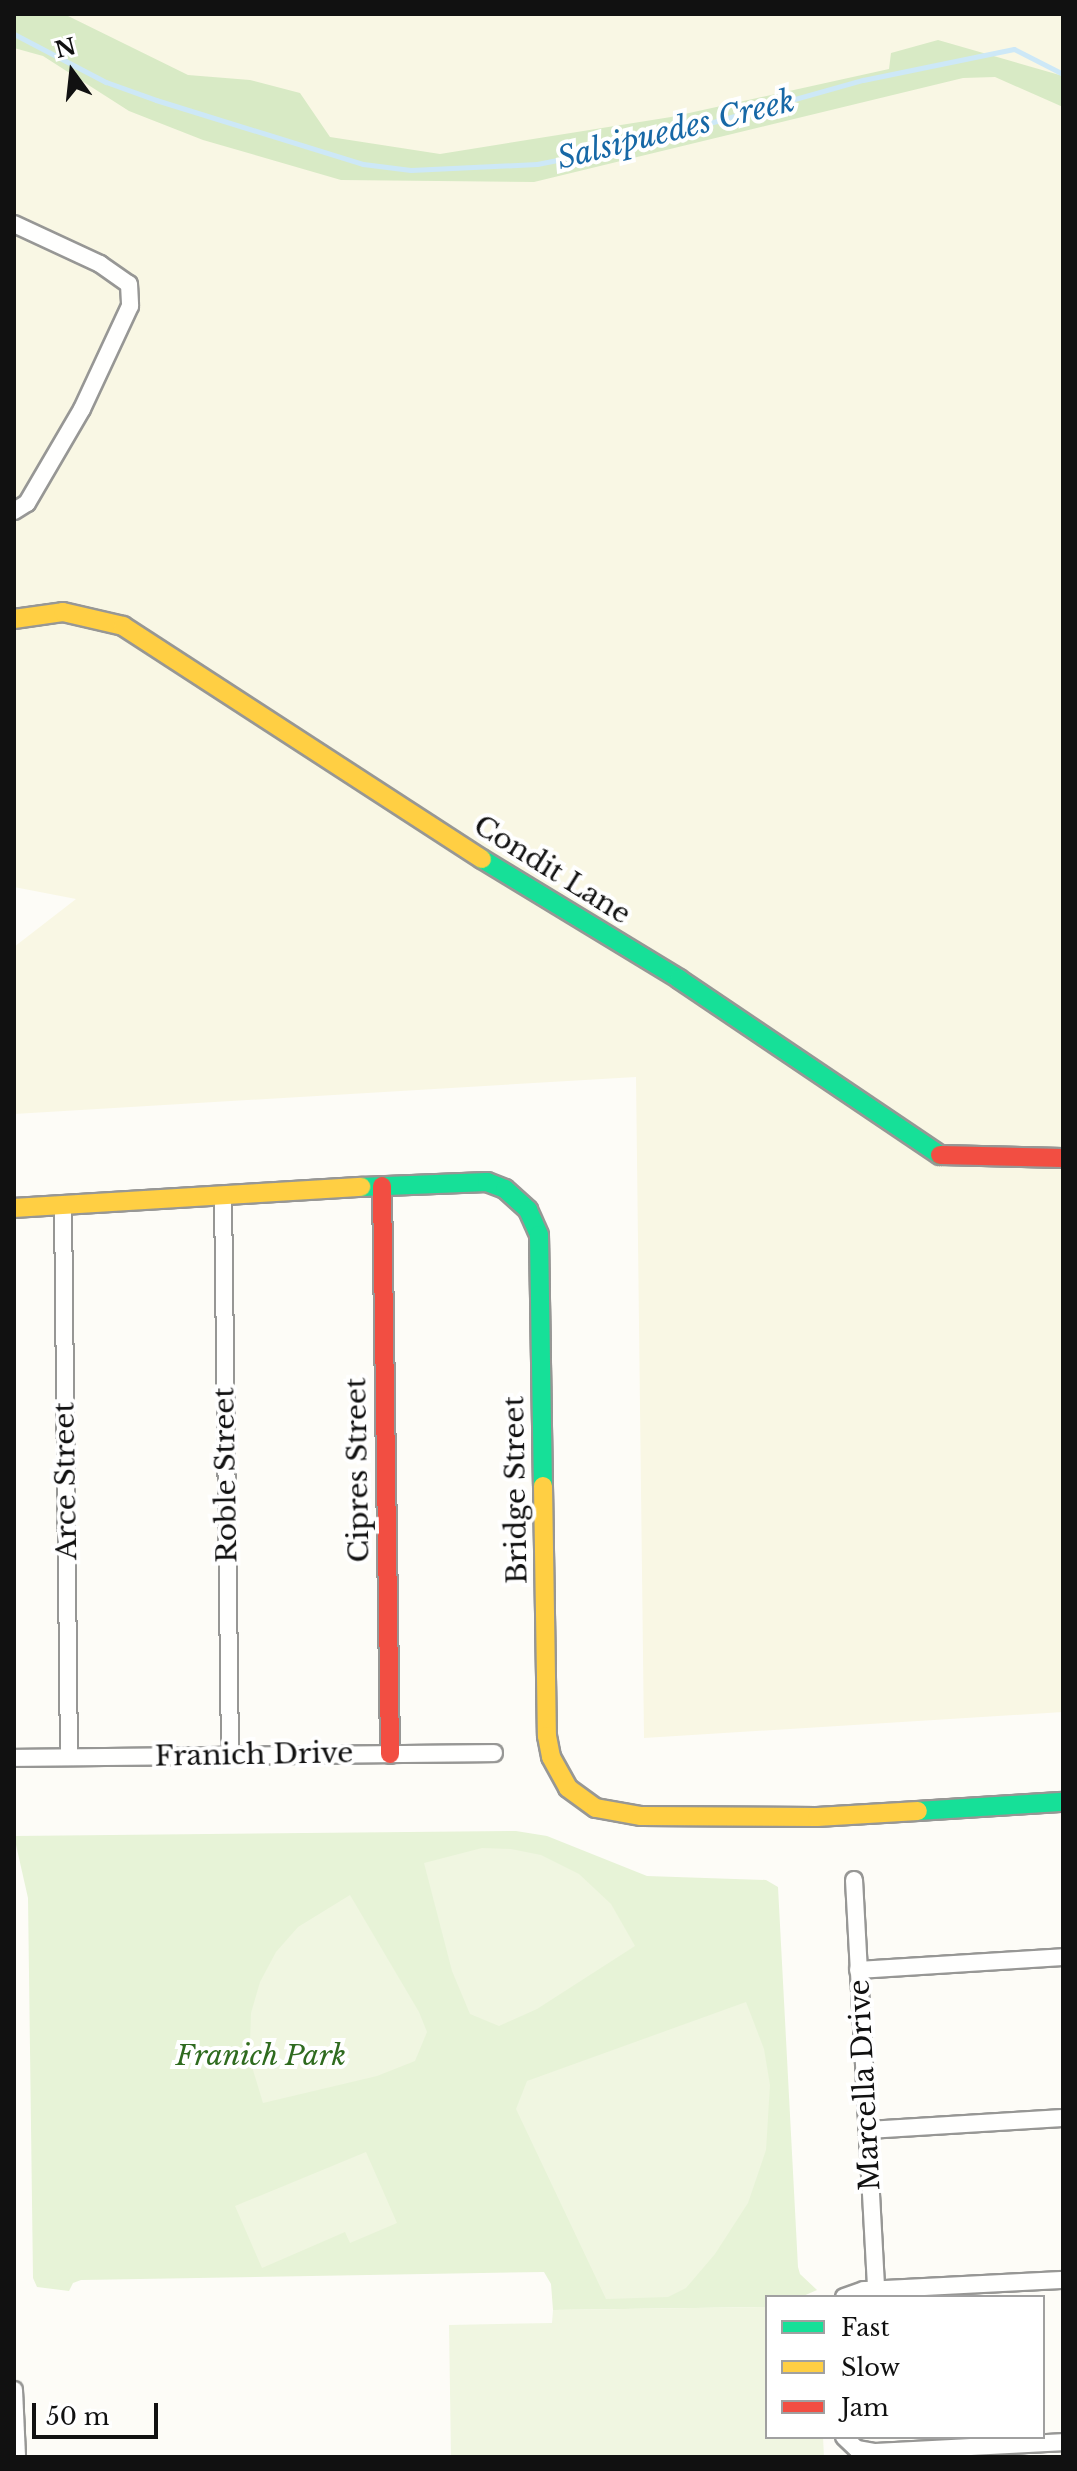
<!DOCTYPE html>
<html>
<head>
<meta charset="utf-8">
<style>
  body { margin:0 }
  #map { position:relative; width:1077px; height:2471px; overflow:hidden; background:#fdfcf7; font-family:"Libre Baskerville",serif }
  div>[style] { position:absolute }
  .farmland>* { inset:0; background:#f9f7e4 }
  .green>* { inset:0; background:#e7f3d7 }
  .forest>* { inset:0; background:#d8eac5 }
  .pitch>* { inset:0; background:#f0f6e1 }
  .stream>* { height:5px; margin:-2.5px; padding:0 2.5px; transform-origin:2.5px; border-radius:2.5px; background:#cde8f7 }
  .roads { filter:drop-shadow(2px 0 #979795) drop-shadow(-2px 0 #979795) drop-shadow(0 2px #979795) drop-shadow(0 -2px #979795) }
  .street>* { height:16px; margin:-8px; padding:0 8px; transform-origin:8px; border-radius:8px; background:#fffffe }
  .fast>* { height:18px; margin:-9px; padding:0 9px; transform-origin:9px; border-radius:9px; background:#16e098 }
  .slow>* { height:18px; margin:-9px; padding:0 9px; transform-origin:9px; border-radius:9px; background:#ffcf43 }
  .jam>* { height:18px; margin:-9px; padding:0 9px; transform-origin:9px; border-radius:9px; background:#f24e42 }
  span { translate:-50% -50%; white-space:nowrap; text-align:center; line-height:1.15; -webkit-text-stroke:8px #fff; paint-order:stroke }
  .street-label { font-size:28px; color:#111 }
  .park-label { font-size:28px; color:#2f6b1f; font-style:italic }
  .water-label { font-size:30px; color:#1768a6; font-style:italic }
  .frame { position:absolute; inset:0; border:16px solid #111; pointer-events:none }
  .legend { position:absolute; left:765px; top:2295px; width:280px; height:144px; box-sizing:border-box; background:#fff; border:2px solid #a0a0a0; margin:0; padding:10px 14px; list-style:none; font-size:24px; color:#111 }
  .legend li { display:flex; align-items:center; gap:16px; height:40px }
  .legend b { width:40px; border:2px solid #a0a0a0 }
  .north { position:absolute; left:32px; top:32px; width:80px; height:80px; -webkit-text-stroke:6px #fff; paint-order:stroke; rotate:345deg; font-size:22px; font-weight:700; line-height:32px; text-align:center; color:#111 }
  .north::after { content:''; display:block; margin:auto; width:28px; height:36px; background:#111; clip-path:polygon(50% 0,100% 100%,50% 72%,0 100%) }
  .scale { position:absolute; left:32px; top:2403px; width:126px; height:36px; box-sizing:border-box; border:4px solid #111; border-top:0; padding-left:10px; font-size:24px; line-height:28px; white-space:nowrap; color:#111; -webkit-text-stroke:6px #fff; paint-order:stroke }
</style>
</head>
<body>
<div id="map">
  <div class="farmland">
    <div style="clip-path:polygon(14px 14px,1063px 14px,1063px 1712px,644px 1738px,636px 1077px,14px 1114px,14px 947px,76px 899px,14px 887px)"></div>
  </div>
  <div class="green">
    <div style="clip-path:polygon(516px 1831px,547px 1836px,647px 1876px,766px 1880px,778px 1887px,798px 2267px,800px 2274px,817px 2290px,801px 2297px,767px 2297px,767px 2307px,553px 2310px,551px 2284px,544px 2272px,81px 2280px,73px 2283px,69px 2291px,37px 2287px,33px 2278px,28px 1898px,14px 1836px)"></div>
  </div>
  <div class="forest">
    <div style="clip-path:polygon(14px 14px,64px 14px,188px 75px,250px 80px,300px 93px,330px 137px,440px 154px,671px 117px,889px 69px,891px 53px,938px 40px,1063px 76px,1063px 107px,995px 77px,963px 78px,534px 182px,341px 180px,203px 140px,129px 111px,43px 56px,14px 48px)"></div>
  </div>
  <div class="pitch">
    <div style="clip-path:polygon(482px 1848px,511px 1849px,541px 1855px,579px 1874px,611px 1904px,635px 1946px,537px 2009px,499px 2026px,470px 2014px,452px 1971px,424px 1863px)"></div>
    <div style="clip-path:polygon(350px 1895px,419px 2012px,427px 2032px,415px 2061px,377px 2076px,263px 2103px,253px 2070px,250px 2043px,251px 2013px,260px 1982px,276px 1952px,298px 1927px)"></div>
    <div style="clip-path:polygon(746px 2002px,764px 2049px,770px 2085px,766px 2150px,748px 2203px,715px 2254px,686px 2288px,668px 2297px,606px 2299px,516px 2109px,527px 2081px)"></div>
    <div style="clip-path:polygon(366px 2152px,397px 2223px,350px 2243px,345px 2232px,262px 2268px,235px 2206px)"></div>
    <div style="clip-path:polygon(767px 2307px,767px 2437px,823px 2437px,824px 2457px,451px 2457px,449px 2325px,552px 2323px,553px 2310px)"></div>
  </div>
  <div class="stream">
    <div style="left:14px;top:34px;width:104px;rotate:27.6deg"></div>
    <div style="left:106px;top:82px;width:53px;rotate:19.8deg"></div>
    <div style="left:156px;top:100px;width:217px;rotate:17.2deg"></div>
    <div style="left:363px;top:164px;width:48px;rotate:7.1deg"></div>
    <div style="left:411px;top:170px;width:126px;rotate:-2.7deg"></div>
    <div style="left:537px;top:164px;width:89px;rotate:-11.1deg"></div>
    <div style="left:624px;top:147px;width:248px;rotate:-15.7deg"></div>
    <div style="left:863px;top:80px;width:154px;rotate:-11.6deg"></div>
    <div style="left:1014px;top:49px;width:55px;rotate:27deg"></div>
  </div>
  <div class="roads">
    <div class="street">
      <div style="left:14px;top:224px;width:95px;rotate:24.9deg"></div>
      <div style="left:100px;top:264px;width:35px;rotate:35deg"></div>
      <div style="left:129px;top:284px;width:22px;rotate:87deg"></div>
      <div style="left:130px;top:306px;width:114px;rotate:115deg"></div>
      <div style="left:82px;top:409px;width:109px;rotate:120.3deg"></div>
      <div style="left:27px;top:503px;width:15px;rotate:148deg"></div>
      <div style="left:223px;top:1195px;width:560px;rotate:89.28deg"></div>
      <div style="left:63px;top:1205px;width:552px;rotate:89.38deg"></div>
      <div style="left:14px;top:1758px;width:480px;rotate:-0.6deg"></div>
      <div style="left:854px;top:1880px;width:410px;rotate:86.9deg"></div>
      <div style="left:858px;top:1970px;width:205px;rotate:-3.6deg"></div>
      <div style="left:868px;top:2130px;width:195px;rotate:-3.5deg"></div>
      <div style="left:844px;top:2297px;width:21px;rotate:-19deg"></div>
      <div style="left:864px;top:2290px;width:199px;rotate:-2.9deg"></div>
      <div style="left:14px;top:2390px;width:67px;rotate:87.4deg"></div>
      <div style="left:844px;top:2437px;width:18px;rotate:43deg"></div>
      <div style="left:857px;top:2449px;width:17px;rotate:10deg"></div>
      <div style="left:874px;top:2452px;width:189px;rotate:-3deg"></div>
    </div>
    <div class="fast">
      <div style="left:482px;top:859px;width:231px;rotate:31.3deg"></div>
      <div style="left:679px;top:979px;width:315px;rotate:34deg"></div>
      <div style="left:361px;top:1187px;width:126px;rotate:-2.3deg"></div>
      <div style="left:487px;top:1182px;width:19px;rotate:21deg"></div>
      <div style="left:505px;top:1189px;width:31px;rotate:42deg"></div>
      <div style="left:528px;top:1210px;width:27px;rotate:66deg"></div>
      <div style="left:539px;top:1235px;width:251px;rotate:89.1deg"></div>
      <div style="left:918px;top:1811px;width:145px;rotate:-3.6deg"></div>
    </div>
    <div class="slow">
      <div style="left:14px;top:619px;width:49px;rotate:-8.1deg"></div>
      <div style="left:63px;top:612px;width:62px;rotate:13.1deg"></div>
      <div style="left:123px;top:626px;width:428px;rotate:33deg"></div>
      <div style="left:14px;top:1208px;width:348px;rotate:-3.5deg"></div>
      <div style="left:543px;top:1486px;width:250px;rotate:89.1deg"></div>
      <div style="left:547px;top:1736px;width:21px;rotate:79deg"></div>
      <div style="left:551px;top:1757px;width:35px;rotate:61deg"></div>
      <div style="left:568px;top:1788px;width:34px;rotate:36deg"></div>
      <div style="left:596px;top:1808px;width:46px;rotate:10.1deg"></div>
      <div style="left:641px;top:1816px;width:176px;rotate:0.3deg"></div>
      <div style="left:817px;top:1817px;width:101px;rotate:-3.4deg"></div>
    </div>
    <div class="jam">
      <div style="left:940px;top:1155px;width:123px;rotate:1.4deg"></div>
      <div style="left:382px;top:1186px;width:568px;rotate:89.19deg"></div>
    </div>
  </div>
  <div class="street-label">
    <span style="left:552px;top:870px;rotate:32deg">Condit Lane</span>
    <span style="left:358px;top:1470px;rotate:-91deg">Cipres Street</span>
    <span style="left:226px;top:1475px;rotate:-91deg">Roble Street</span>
    <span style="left:66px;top:1481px;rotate:-91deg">Arce Street</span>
    <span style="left:516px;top:1490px;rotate:-91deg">Bridge Street</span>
    <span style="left:254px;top:1755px;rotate:-1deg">Franich Drive</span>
    <span style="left:865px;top:2085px;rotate:-93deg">Marcella Drive</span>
  </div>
  <div class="park-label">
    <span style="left:261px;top:2056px">Franich Park</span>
  </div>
  <div class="water-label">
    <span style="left:676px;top:130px;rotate:-14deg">Salsipuedes Creek</span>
  </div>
  <div class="frame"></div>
  <ul class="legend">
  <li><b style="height:10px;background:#16e098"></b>Fast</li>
  <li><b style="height:10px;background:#ffcf43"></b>Slow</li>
  <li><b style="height:10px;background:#f24e42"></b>Jam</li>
  </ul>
  <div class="north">N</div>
  <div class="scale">50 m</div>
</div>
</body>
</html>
